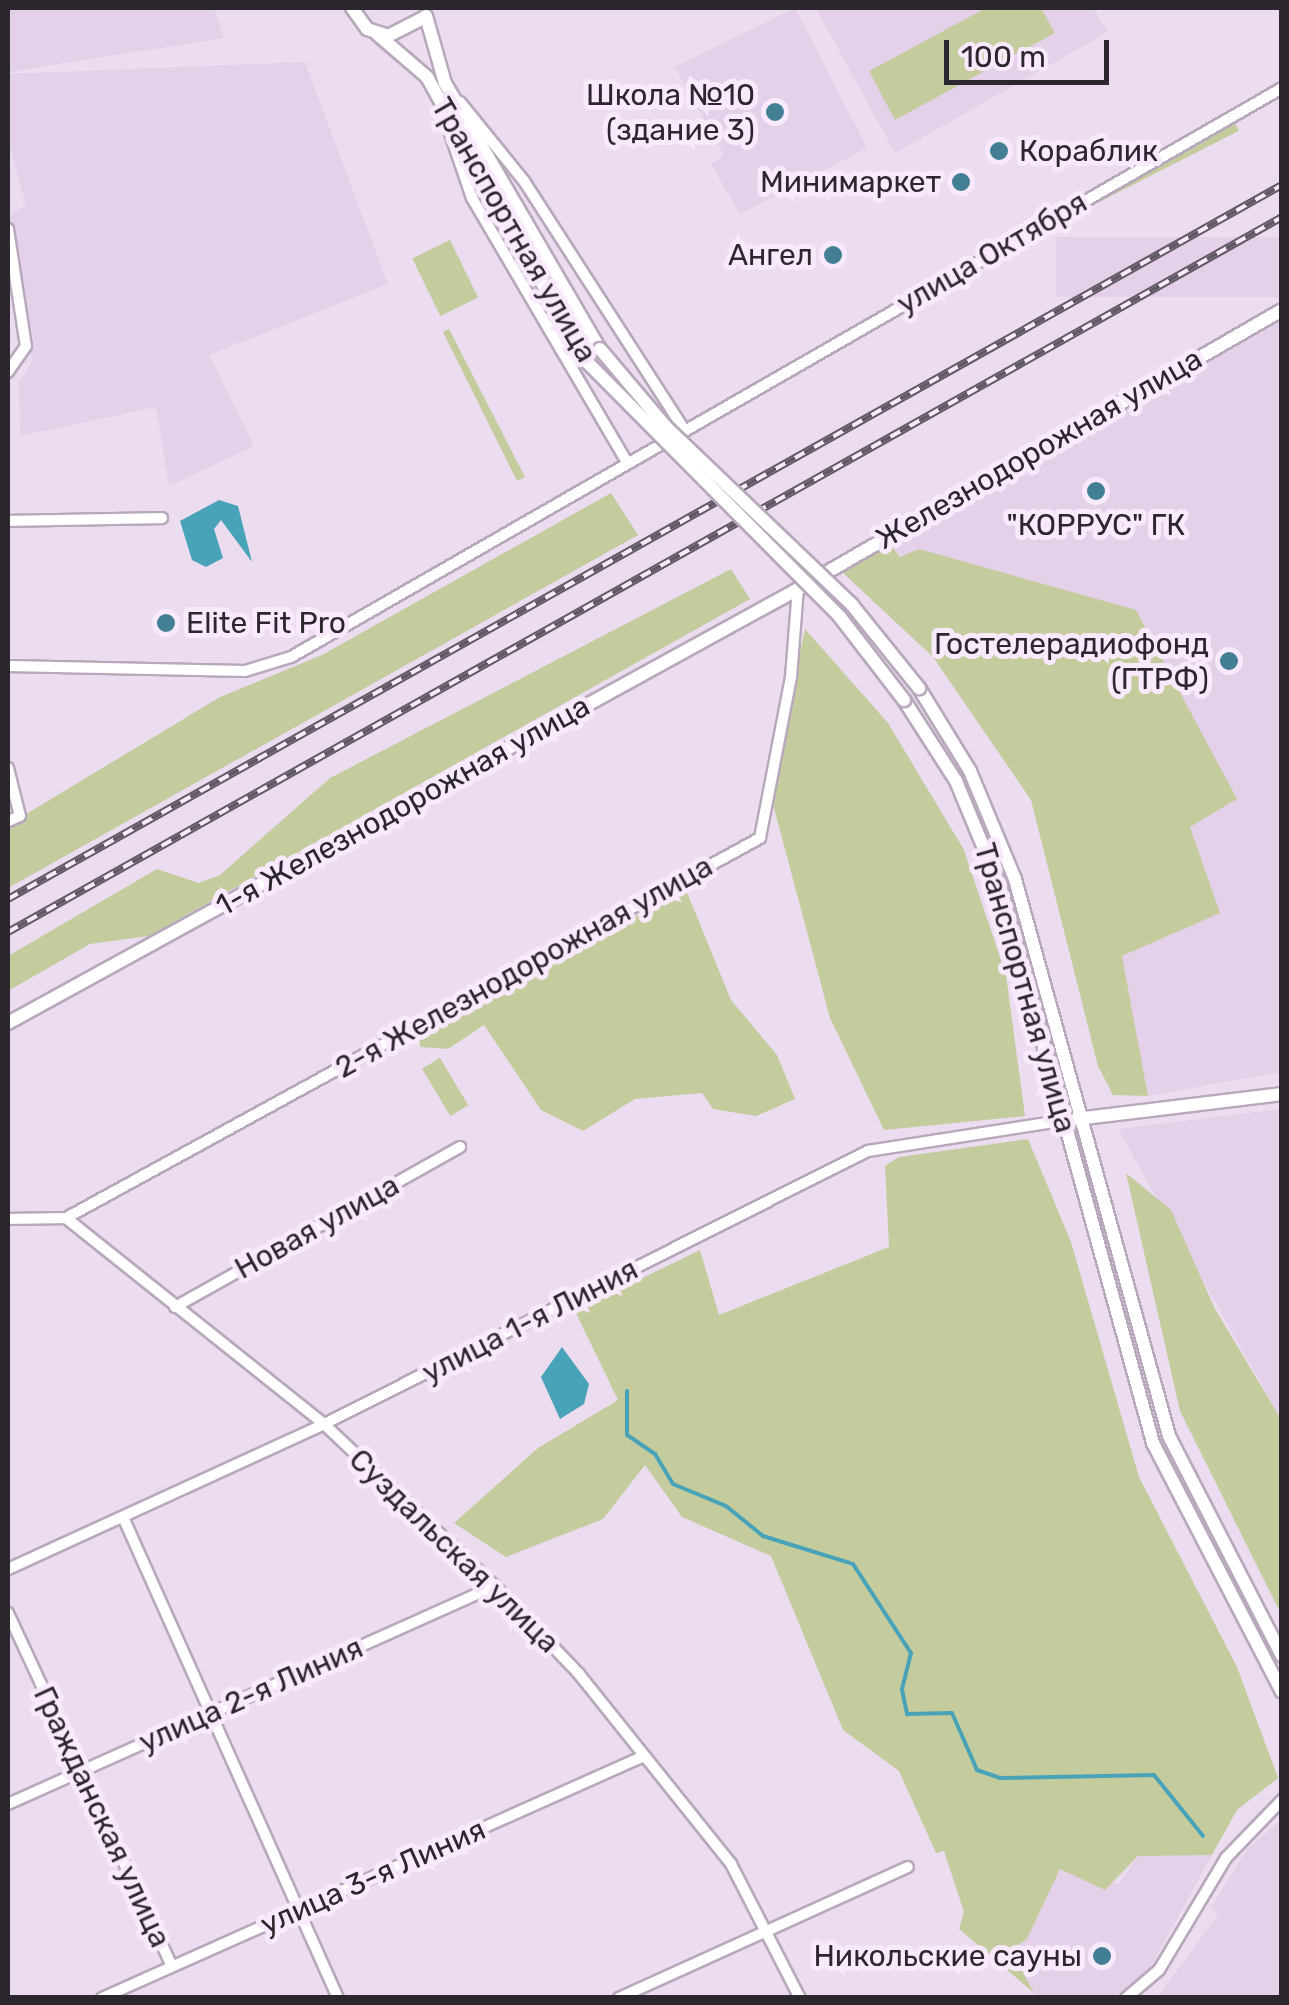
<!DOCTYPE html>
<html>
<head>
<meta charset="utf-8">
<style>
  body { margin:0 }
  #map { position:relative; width:1289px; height:2005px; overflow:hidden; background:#ebdcef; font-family:Rubik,sans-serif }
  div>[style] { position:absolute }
  .built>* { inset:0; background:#e5d0ea; transform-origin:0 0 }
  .green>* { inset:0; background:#c4cc9e; transform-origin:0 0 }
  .water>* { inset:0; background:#49a3b8 }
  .stream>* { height:4px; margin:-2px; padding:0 2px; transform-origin:2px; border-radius:2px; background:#49a3b8 }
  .roads { filter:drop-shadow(2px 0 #b8a8bb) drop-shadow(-2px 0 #b8a8bb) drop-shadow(0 2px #b8a8bb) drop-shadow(0 -2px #b8a8bb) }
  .minor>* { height:10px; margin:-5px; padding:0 5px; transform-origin:5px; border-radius:5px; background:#fff }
  .tertiary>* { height:12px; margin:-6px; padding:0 6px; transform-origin:6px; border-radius:6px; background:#fff }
  .rail>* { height:8px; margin-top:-4px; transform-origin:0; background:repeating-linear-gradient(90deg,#f9e9fd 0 11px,#615964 0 22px); box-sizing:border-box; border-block:2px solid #615964 }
  .bridges { filter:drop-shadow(2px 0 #b8a8bb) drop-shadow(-2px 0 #b8a8bb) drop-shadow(0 2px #b8a8bb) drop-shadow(0 -2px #b8a8bb) }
  .tertiary-bridge>* { height:12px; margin:-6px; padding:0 6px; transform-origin:6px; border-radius:6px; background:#fff }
  .dots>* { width:28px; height:28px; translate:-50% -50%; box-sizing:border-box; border:5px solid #f9e9fd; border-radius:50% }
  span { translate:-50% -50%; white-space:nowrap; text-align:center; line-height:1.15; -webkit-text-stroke:10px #f9e9fd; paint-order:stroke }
  .poi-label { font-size:30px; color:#2c262e }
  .right { translate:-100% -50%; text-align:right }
  .left { translate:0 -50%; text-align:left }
  .street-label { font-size:30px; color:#2c262e }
  .frame { position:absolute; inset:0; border:10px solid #2c262e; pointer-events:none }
  .scale { position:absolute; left:944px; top:40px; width:165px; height:45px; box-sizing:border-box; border:5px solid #2c262e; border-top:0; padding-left:12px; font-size:30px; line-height:35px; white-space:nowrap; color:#2c262e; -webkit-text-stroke:8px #f9e9fd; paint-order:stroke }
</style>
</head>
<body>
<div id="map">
  <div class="built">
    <div style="clip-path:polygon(8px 8px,214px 8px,224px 38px,8px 72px)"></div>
    <div style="clip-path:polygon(795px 8px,867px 148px,740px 214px,711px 164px,724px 155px,675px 67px)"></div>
    <div style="clip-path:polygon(816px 8px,1093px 8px,1108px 32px,895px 153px)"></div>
    <div style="clip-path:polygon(305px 62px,388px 284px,209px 355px,254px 446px,169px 486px,156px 407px,20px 436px,19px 383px,32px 361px,9px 216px,26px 205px,8px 139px,8px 74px)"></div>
    <div style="left:1281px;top:237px;width:60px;height:225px;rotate:90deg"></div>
    <div style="clip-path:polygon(1281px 321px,1281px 1072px,1148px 1096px,1122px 956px,1219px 913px,890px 544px)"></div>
    <div style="clip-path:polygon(1281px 1109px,1281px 1419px,1118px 1129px)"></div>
    <div style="clip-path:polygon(1281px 1820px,1281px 1997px,1157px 1997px,1218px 1915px,1211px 1907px,1247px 1849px)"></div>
    <div style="clip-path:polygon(1191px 1849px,1212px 1855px,1144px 1979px,1112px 1997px,1036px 1997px,1011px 1950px,1027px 1939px,1060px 1869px,1119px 1884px,1138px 1856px)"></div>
  </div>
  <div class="green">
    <div style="clip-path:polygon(986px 8px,1041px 8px,1055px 33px,895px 120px,869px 71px)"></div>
    <div style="left:1234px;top:121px;width:11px;height:158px;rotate:63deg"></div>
    <div style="left:450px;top:240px;width:64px;height:42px;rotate:64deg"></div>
    <div style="clip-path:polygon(449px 329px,525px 477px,517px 481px,443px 332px)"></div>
    <div style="clip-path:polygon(611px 493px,638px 535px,8px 888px,8px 825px,220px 697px,322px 655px)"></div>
    <div style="clip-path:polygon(890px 544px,900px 557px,919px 549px,1136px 610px,1237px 799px,1190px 827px,1220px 913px,1122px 956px,1148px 1096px,1113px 1095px,1098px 1066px,1031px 800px,933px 657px,842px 572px)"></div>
    <div style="clip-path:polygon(731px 569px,750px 599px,149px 936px,90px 944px,8px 991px,8px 956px,157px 869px,199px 883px,220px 875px,330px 778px)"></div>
    <div style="clip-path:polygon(805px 629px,888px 723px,964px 850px,1006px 975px,1025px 1116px,884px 1130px,830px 1018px,770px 793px)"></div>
    <div style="clip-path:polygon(686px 890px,731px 1000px,777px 1055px,795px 1099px,756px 1116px,713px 1109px,702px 1093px,635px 1099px,583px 1131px,541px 1110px,484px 1025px,448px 1049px,421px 1047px,416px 1031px)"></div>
    <div style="left:440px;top:1058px;width:55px;height:21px;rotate:59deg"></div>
    <div style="clip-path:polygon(1028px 1139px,1071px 1242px,1139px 1477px,1237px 1667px,1278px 1778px,1237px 1810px,1212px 1855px,1138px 1856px,1105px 1890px,1060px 1869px,1027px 1939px,1011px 1950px,1034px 1993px,959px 1929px,964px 1912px,944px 1851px,936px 1853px,899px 1771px,843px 1730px,771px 1556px,682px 1517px,645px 1465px,603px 1519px,506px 1557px,454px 1523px,538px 1448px,618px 1400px,575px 1311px,700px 1250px,719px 1315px,889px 1247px,885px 1166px,899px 1157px)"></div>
    <div style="clip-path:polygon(1126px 1173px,1171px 1210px,1215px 1309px,1281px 1419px,1281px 1614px,1180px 1411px)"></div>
  </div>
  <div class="water">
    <div style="clip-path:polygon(219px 500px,238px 506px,252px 562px,221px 520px,214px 529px,223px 558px,206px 567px,192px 560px,180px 521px)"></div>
    <div style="clip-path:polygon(562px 1347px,589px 1384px,584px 1404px,560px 1419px,541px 1377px)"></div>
  </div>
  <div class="stream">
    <div style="left:627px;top:1391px;width:44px;rotate:90deg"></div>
    <div style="left:627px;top:1435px;width:34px;rotate:34deg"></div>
    <div style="left:655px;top:1454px;width:35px;rotate:59deg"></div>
    <div style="left:673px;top:1484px;width:57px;rotate:22.5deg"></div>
    <div style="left:726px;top:1506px;width:48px;rotate:39deg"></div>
    <div style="left:763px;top:1536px;width:94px;rotate:17.3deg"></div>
    <div style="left:853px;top:1564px;width:106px;rotate:56.9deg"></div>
    <div style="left:911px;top:1653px;width:38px;rotate:104deg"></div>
    <div style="left:902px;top:1690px;width:25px;rotate:78deg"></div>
    <div style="left:907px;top:1714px;width:45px;rotate:-1.3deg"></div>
    <div style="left:952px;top:1713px;width:62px;rotate:66.3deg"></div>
    <div style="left:977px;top:1770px;width:24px;rotate:19deg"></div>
    <div style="left:1000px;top:1778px;width:154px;rotate:-1.1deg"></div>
    <div style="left:1154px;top:1775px;width:78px;rotate:51.2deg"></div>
  </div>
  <div class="roads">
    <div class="minor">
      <div style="left:460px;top:102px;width:102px;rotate:51deg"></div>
      <div style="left:524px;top:181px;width:292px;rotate:57.2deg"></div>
      <div style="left:443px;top:113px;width:90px;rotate:71.2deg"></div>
      <div style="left:472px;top:198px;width:304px;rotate:59.6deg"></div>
      <div style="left:8px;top:229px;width:118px;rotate:81.3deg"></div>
      <div style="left:26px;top:346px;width:32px;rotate:125deg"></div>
      <div style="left:8px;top:521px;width:154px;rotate:-1.1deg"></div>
      <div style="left:8px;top:666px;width:237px;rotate:1.2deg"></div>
      <div style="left:245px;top:671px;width:48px;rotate:-16.9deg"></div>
      <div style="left:291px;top:657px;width:1143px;rotate:-29.86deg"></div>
      <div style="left:8px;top:768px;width:49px;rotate:76deg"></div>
      <div style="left:20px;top:816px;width:13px;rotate:157deg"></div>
      <div style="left:66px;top:1218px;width:791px;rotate:-28.7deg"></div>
      <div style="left:760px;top:838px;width:164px;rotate:-79.1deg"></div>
      <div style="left:791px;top:677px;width:88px;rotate:-85.5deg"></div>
      <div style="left:8px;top:1219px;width:58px;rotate:-1deg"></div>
      <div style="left:66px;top:1218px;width:330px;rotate:38.6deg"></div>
      <div style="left:324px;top:1424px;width:236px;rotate:43.5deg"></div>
      <div style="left:495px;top:1586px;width:122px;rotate:46.3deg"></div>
      <div style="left:579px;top:1674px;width:243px;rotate:51.3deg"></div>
      <div style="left:731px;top:1864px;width:151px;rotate:62.8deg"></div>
      <div style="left:175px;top:1307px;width:327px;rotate:-29.3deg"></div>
      <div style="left:123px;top:1517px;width:527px;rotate:65.92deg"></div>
      <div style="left:8px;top:1569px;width:348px;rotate:-24.6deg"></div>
      <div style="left:324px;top:1424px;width:609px;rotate:-26.65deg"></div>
      <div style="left:868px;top:1151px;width:199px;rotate:-8.9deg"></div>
      <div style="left:8px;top:1613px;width:389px;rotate:65.1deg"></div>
      <div style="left:8px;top:1804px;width:534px;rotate:-24.12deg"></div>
      <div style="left:102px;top:1998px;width:594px;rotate:-24.06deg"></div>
      <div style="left:619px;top:1998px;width:317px;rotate:-24.4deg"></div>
      <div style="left:1126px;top:1998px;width:43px;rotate:-40.3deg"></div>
      <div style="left:1159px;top:1970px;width:131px;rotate:-59.1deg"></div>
      <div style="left:1226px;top:1858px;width:81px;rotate:-46deg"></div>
    </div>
    <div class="tertiary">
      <div style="left:352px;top:8px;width:26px;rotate:54deg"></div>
      <div style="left:367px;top:29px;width:22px;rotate:18deg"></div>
      <div style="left:388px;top:36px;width:42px;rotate:-27.2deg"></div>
      <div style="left:426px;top:16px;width:70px;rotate:74.2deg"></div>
      <div style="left:445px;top:83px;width:308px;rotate:59.8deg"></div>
      <div style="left:377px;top:34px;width:66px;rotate:40.7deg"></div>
      <div style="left:427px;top:77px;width:324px;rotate:60.8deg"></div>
      <div style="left:919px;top:688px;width:97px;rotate:58.4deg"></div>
      <div style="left:970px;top:771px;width:117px;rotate:67.4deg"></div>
      <div style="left:1015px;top:879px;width:578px;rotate:74.54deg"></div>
      <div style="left:1169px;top:1436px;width:247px;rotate:62.8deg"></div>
      <div style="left:904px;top:700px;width:96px;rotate:57.3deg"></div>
      <div style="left:956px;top:781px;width:115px;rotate:67.5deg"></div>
      <div style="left:1000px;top:887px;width:577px;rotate:74.61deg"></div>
      <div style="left:1153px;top:1443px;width:280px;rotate:62.6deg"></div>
      <div style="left:8px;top:1023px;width:901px;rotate:-28.78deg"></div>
      <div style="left:798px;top:589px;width:559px;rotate:-29.96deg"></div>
      <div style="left:1076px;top:1119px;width:208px;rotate:-6.9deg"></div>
    </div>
  </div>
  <div class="rail">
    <div style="left:8px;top:899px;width:1460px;rotate:-29.27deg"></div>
    <div style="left:8px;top:932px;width:1461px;rotate:-29.3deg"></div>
  </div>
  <div class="bridges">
    <div class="tertiary-bridge">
      <div style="left:600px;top:349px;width:101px;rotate:49.8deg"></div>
      <div style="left:665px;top:426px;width:259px;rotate:43.7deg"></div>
      <div style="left:852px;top:605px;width:107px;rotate:51.1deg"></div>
      <div style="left:585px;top:360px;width:362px;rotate:45.2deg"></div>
      <div style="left:840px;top:617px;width:105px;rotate:52.4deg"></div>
    </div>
  </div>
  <div class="dots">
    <div style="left:775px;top:112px;background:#427f95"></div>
    <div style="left:999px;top:151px;background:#427f95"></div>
    <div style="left:961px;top:182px;background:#427f95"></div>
    <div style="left:833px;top:255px;background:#427f95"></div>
    <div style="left:1096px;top:491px;background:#427f95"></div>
    <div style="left:166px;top:623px;background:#427f95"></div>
    <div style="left:1229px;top:661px;background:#427f95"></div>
    <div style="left:1102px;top:1956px;background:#427f95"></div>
  </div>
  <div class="poi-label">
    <span class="right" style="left:755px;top:112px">Школа №10<br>(здание 3)</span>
    <span class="left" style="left:1019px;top:151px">Кораблик</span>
    <span class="right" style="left:941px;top:182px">Минимаркет</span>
    <span class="right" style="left:813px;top:255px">Ангел</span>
    <span style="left:1096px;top:525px">"КОРРУС" ГК</span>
    <span class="left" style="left:186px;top:623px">Elite Fit Pro</span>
    <span class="right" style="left:1209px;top:661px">Гостелерадиофонд<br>(ГТРФ)</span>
    <span class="right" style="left:1082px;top:1956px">Никольские сауны</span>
  </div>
  <div class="street-label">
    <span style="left:514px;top:230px;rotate:60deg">Транспортная улица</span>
    <span style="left:992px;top:253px;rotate:-30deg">улица Октября</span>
    <span style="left:1039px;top:449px;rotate:-30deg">Железнодорожная улица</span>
    <span style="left:403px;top:806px;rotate:-29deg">1-я Железнодорожная улица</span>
    <span style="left:524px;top:967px;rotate:-29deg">2-я Железнодорожная улица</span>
    <span style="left:1025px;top:988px;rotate:74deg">Транспортная улица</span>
    <span style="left:317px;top:1227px;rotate:-29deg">Новая улица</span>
    <span style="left:530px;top:1321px;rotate:-27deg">улица 1-я Линия</span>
    <span style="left:454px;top:1551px;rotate:44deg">Суздальская улица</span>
    <span style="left:251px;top:1695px;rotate:-24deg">улица 2-я Линия</span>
    <span style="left:102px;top:1817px;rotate:65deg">Гражданская улица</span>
    <span style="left:373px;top:1877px;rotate:-24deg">улица 3-я Линия</span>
  </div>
  <div class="frame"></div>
  <div class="scale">100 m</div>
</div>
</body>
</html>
